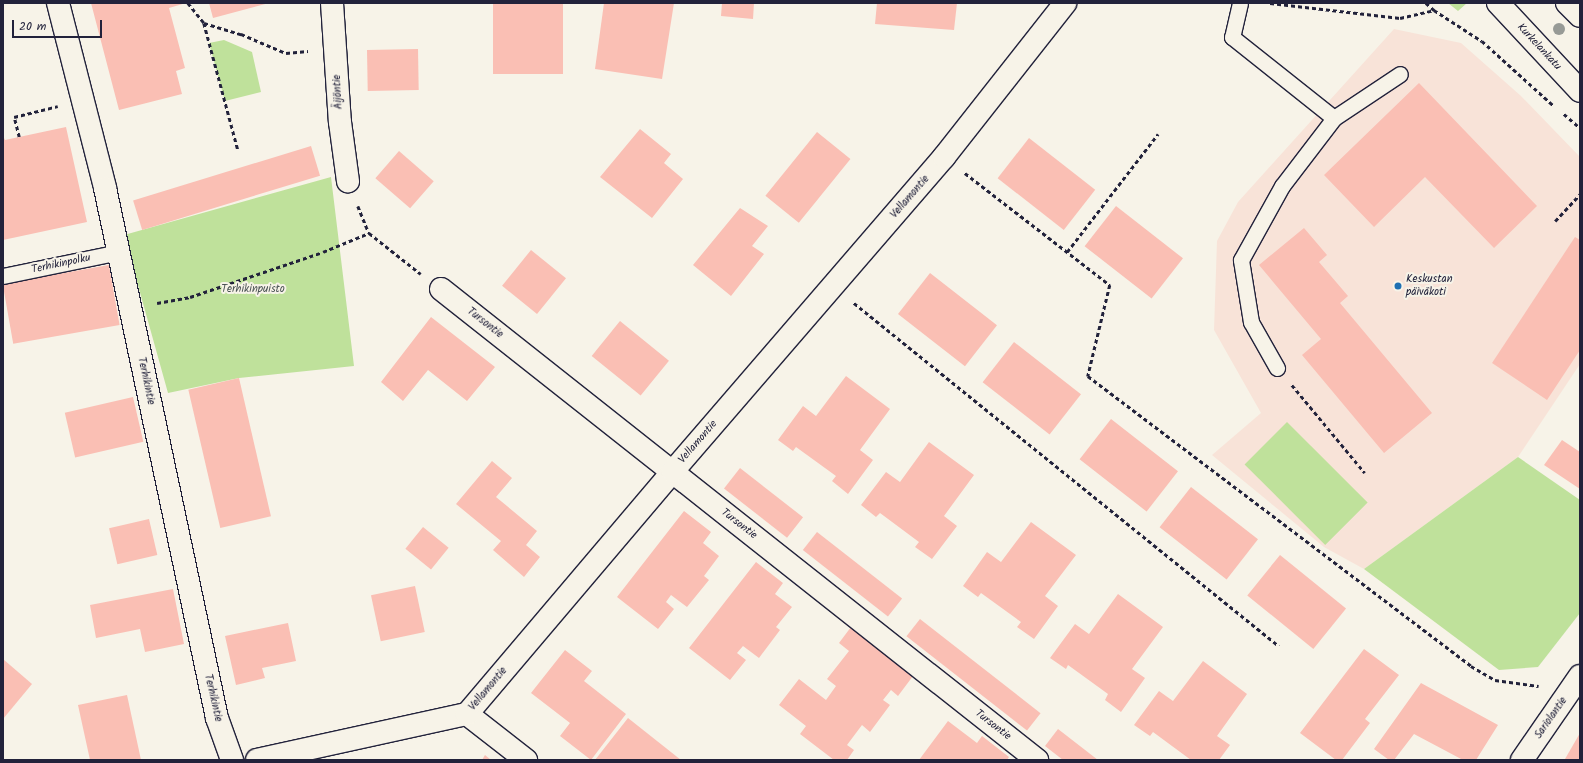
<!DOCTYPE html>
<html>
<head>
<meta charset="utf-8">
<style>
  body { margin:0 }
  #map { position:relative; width:1583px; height:763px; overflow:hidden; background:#f7f3e8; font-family:Kalam,sans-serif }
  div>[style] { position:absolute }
  .built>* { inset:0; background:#f8e3d8 }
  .green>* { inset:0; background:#bfe19b; transform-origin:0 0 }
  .building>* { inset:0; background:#fabfb4; transform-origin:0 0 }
  .path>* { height:2.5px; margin-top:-1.25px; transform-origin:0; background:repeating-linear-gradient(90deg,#22223b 0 4px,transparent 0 7px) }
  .roads { filter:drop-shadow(1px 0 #22223b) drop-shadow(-1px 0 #22223b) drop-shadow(0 1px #22223b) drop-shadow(0 -1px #22223b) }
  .lane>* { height:15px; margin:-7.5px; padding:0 7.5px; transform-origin:7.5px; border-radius:7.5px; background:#f7f3e8 }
  .street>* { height:22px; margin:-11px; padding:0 11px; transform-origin:11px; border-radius:11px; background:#f7f3e8 }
  .secondary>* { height:22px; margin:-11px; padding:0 11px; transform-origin:11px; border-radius:11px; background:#f7f3e8 }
  .trees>* { width:12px; height:12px; margin:-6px; border-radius:50%; background:#979a96 }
  .dots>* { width:11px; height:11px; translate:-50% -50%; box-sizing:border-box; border:2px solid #f7f3e8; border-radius:50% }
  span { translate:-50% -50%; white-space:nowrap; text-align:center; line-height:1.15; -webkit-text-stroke:4px #f7f3e8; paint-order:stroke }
  .street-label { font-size:11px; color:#22223b }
  .poi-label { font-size:11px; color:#22223b }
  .left { translate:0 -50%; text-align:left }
  .park-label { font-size:11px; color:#495253 }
  .frame { position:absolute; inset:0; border:4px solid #22223b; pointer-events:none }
  .scale { position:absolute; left:12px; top:20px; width:90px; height:18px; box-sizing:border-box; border:2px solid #22223b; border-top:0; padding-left:5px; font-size:12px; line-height:14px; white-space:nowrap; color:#22223b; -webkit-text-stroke:3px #f7f3e8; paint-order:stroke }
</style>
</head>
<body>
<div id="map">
  <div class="built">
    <div style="clip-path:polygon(1394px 29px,1461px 43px,1521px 96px,1580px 157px,1580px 364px,1518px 457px,1364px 569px,1324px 547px,1212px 455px,1261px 413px,1214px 330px,1217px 241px,1238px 202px)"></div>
  </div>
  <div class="green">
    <div style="clip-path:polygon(1448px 3px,1467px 3px,1458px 11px)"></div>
    <div style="clip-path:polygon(224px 40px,252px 52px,261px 92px,225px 101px,209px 43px)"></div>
    <div style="clip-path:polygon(331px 177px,354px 366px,239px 378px,168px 393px,124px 235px)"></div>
    <div style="left:1287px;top:422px;width:114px;height:60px;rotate:45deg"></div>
    <div style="clip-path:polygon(1518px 457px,1580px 500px,1580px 613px,1538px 667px,1499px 670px,1364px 569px)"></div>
  </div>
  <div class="building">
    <div style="clip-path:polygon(91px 3px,186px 3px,169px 8px,185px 68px,176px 71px,182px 94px,119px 110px)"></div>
    <div style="clip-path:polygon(209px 3px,269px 3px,213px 18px)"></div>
    <div style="left:493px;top:3px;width:70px;height:71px"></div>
    <div style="clip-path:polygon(604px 3px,674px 3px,662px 79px,595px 69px)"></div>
    <div style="clip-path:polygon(722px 3px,754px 3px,753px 19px,721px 16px)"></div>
    <div style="clip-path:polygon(877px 3px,957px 3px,954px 30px,875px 24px)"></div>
    <div style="left:418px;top:49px;width:41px;height:51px;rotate:89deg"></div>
    <div style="clip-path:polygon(1419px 83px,1537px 206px,1494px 248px,1425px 177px,1374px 227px,1324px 175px)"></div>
    <div style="clip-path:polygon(66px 127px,87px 222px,3px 240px,3px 136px,5px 140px)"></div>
    <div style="clip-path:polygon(640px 129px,671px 154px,664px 163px,683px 179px,652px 218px,600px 177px)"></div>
    <div style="left:817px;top:132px;width:43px;height:82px;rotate:39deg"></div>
    <div style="left:1029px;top:138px;width:84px;height:51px;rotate:38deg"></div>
    <div style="left:311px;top:146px;width:31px;height:186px;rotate:73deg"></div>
    <div style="left:399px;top:151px;width:46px;height:36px;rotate:41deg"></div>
    <div style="left:1116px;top:206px;width:85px;height:51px;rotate:38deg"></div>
    <div style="clip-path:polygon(740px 208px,768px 226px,752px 246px,764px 254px,731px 296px,693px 265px)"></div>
    <div style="clip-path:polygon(1304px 228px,1327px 255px,1319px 262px,1348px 296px,1340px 303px,1432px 413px,1384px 453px,1302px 355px,1321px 339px,1259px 265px)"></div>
    <div style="clip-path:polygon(1575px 237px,1580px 240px,1580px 350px,1547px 400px,1492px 363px)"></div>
    <div style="left:531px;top:250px;width:45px;height:46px;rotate:39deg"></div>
    <div style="left:109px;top:265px;width:61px;height:108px;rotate:80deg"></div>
    <div style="left:930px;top:273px;width:85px;height:52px;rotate:38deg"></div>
    <div style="clip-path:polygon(431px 317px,495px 367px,467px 401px,428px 370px,403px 401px,381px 382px)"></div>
    <div style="left:620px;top:321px;width:63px;height:45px;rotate:39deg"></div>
    <div style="left:1014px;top:342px;width:85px;height:51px;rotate:38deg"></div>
    <div style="clip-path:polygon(846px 376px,890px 409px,860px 450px,873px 460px,848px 494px,832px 481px,836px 476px,796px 447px,793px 451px,778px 440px,803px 406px,816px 416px)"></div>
    <div style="left:239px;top:378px;width:142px;height:52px;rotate:77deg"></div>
    <div style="left:133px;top:397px;width:46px;height:70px;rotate:77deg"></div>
    <div style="left:1111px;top:419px;width:85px;height:51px;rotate:38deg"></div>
    <div style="clip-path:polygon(1562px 440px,1580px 452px,1580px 489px,1544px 465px)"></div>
    <div style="clip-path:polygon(929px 442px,974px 475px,944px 516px,957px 526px,932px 559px,915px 547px,919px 542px,880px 513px,876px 517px,861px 505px,886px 472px,900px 482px)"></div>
    <div style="clip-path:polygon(492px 461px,512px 478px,496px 497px,537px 531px,526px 545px,540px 557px,524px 577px,493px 550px,501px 541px,456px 504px)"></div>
    <div style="left:740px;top:468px;width:80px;height:26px;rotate:38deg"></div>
    <div style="left:1191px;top:487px;width:85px;height:51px;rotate:38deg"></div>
    <div style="clip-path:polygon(684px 511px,711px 532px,703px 543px,719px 556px,704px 576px,709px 580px,687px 607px,671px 595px,666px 602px,674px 609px,658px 629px,617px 597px)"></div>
    <div style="left:149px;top:519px;width:37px;height:41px;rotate:77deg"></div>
    <div style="clip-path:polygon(1031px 522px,1076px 555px,1045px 596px,1058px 606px,1034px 639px,1017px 627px,1021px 622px,981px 593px,978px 597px,963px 586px,987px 552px,1001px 562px)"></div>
    <div style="left:423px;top:527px;width:33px;height:28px;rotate:39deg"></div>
    <div style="left:817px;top:532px;width:108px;height:23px;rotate:38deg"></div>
    <div style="left:1280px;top:555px;width:85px;height:52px;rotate:39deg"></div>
    <div style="clip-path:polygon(756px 562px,783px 583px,775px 594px,792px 607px,776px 627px,780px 630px,759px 658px,743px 646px,737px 653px,746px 660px,730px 680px,689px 648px)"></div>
    <div style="left:415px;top:586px;width:47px;height:45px;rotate:78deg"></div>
    <div style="clip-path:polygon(173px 589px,184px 644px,145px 652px,140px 629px,96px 638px,90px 605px)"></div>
    <div style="clip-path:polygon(1118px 594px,1163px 627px,1132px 669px,1145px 678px,1121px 712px,1105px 700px,1108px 694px,1068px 665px,1066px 669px,1050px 658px,1075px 624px,1089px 634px)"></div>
    <div style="left:920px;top:619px;width:153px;height:22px;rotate:38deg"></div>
    <div style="clip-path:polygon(288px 623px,296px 661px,262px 668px,265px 678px,236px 685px,225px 636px)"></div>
    <div style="clip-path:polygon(851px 627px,913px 676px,898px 696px,891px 690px,883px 700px,890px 705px,870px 732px,862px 725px,847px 745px,854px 750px,847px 760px,834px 760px,800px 734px,806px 726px,779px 705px,799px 679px,826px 700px,836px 686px,827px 679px,849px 651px,839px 643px)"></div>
    <div style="clip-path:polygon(1364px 649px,1399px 675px,1365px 719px,1370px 723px,1342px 760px,1336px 760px,1300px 733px)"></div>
    <div style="clip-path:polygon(565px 650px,592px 671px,584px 681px,626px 714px,591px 760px,560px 736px,570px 723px,531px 693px)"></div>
    <div style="clip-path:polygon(3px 659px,32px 684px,3px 719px)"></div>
    <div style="clip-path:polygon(1203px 661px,1247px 694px,1217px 736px,1230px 745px,1219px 760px,1191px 760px,1153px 732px,1150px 736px,1134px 725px,1159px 691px,1173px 701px)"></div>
    <div style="clip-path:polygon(1421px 683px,1498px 725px,1476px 760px,1463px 760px,1414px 734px,1394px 760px,1389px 760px,1374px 749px)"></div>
    <div style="clip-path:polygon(127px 695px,141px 760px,90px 760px,78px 705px)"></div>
    <div style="clip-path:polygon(628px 718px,681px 760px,595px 760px)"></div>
    <div style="clip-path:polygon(948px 721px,977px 743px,982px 736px,1009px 757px,1007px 760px,919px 760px)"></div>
    <div style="clip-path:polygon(1058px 729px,1098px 760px,1063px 760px,1045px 746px)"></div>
    <div style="clip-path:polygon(1580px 733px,1580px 760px,1567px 760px,1565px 759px)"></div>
    <div style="clip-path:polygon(485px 755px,491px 760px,482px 760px)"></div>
  </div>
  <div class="path">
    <div style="left:188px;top:3px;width:26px;rotate:51deg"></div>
    <div style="left:204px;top:23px;width:39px;rotate:17deg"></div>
    <div style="left:241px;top:34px;width:49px;rotate:22.9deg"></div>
    <div style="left:286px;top:53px;width:22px;rotate:-5deg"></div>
    <div style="left:1270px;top:3px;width:131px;rotate:6.6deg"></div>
    <div style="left:1400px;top:18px;width:35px;rotate:-13deg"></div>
    <div style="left:1434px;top:10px;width:57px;rotate:32.9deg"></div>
    <div style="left:1482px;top:41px;width:97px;rotate:42.1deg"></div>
    <div style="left:1426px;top:3px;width:11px;rotate:41deg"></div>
    <div style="left:204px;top:23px;width:131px;rotate:75deg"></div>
    <div style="left:1564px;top:114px;width:21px;rotate:41deg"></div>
    <div style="left:19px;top:137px;width:21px;rotate:-104deg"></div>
    <div style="left:14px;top:117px;width:45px;rotate:-14deg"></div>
    <div style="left:965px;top:173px;width:183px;rotate:37.7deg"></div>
    <div style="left:1110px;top:285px;width:94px;rotate:103.6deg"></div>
    <div style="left:1088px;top:376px;width:480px;rotate:37.1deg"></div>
    <div style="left:1471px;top:666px;width:28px;rotate:30deg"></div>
    <div style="left:1495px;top:680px;width:44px;rotate:7.8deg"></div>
    <div style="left:358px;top:206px;width:29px;rotate:68deg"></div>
    <div style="left:369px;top:233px;width:66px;rotate:38.3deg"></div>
    <div style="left:1555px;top:221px;width:37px;rotate:-47deg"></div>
    <div style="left:1067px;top:252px;width:149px;rotate:-52.4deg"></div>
    <div style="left:157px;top:303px;width:34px;rotate:-10deg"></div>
    <div style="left:190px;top:297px;width:140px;rotate:-18.7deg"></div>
    <div style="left:323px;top:252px;width:50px;rotate:-22.4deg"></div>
    <div style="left:854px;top:303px;width:546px;rotate:38.91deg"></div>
    <div style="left:1292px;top:385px;width:114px;rotate:50.3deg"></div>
  </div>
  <div class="roads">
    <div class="lane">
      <div style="left:1240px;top:3px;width:35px;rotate:103deg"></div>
      <div style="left:1232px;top:37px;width:130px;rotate:38.5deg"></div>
      <div style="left:3px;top:276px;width:118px;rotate:-11.7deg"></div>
      <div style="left:1277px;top:368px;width:53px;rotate:-119.5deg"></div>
      <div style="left:1251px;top:322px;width:63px;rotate:-99.2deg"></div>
      <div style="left:1241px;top:260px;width:85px;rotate:-61deg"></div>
      <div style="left:1282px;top:186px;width:86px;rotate:-52.6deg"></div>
      <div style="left:1334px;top:118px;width:79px;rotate:-33.7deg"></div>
    </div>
    <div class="street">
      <div style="left:58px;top:3px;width:191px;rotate:75.7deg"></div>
      <div style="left:105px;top:188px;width:542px;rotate:78.07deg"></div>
      <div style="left:217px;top:718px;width:45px;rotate:70.3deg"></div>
      <div style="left:332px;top:3px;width:119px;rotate:86.2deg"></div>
      <div style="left:340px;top:122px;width:60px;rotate:82.3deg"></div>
      <div style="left:441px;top:289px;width:760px;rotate:38.32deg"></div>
      <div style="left:467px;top:714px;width:75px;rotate:37.9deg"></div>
      <div style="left:257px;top:760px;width:215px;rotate:-12.4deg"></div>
      <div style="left:467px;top:714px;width:319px;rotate:-49.7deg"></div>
      <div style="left:673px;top:471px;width:415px;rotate:-49.2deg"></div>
      <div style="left:944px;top:157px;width:196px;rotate:-51.8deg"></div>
      <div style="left:1522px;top:760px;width:102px;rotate:-55.4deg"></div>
    </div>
    <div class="secondary">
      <div style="left:1498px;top:3px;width:120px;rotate:47deg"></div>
      <div style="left:1567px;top:3px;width:18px;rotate:45deg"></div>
    </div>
  </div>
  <div class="trees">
    <div style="left:1559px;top:29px"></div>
  </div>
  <div class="dots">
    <div style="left:1398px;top:286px;background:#1f6fb2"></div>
  </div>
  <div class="street-label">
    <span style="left:1539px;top:47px;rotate:47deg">Kurkelankatu</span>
    <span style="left:338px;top:92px;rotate:-93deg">Äijöntie</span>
    <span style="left:910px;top:197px;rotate:-49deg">Vellamontie</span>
    <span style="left:61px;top:264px;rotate:-12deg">Terhikinpolku</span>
    <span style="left:485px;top:323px;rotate:38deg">Tursontie</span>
    <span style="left:146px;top:381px;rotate:78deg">Terhikintie</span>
    <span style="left:698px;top:442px;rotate:-49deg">Vellamontie</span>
    <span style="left:739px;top:524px;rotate:38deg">Tursontie</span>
    <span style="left:488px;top:689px;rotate:-50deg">Vellamontie</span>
    <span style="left:213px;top:698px;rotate:77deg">Terhikintie</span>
    <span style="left:1551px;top:718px;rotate:-55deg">Sariolantie</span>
    <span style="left:993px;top:725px;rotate:38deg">Tursontie</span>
  </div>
  <div class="poi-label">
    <span class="left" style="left:1406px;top:286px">Keskustan<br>päiväkoti</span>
  </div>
  <div class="park-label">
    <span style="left:253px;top:289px">Terhikinpuisto</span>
  </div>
  <div class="frame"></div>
  <div class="scale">20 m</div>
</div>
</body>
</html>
